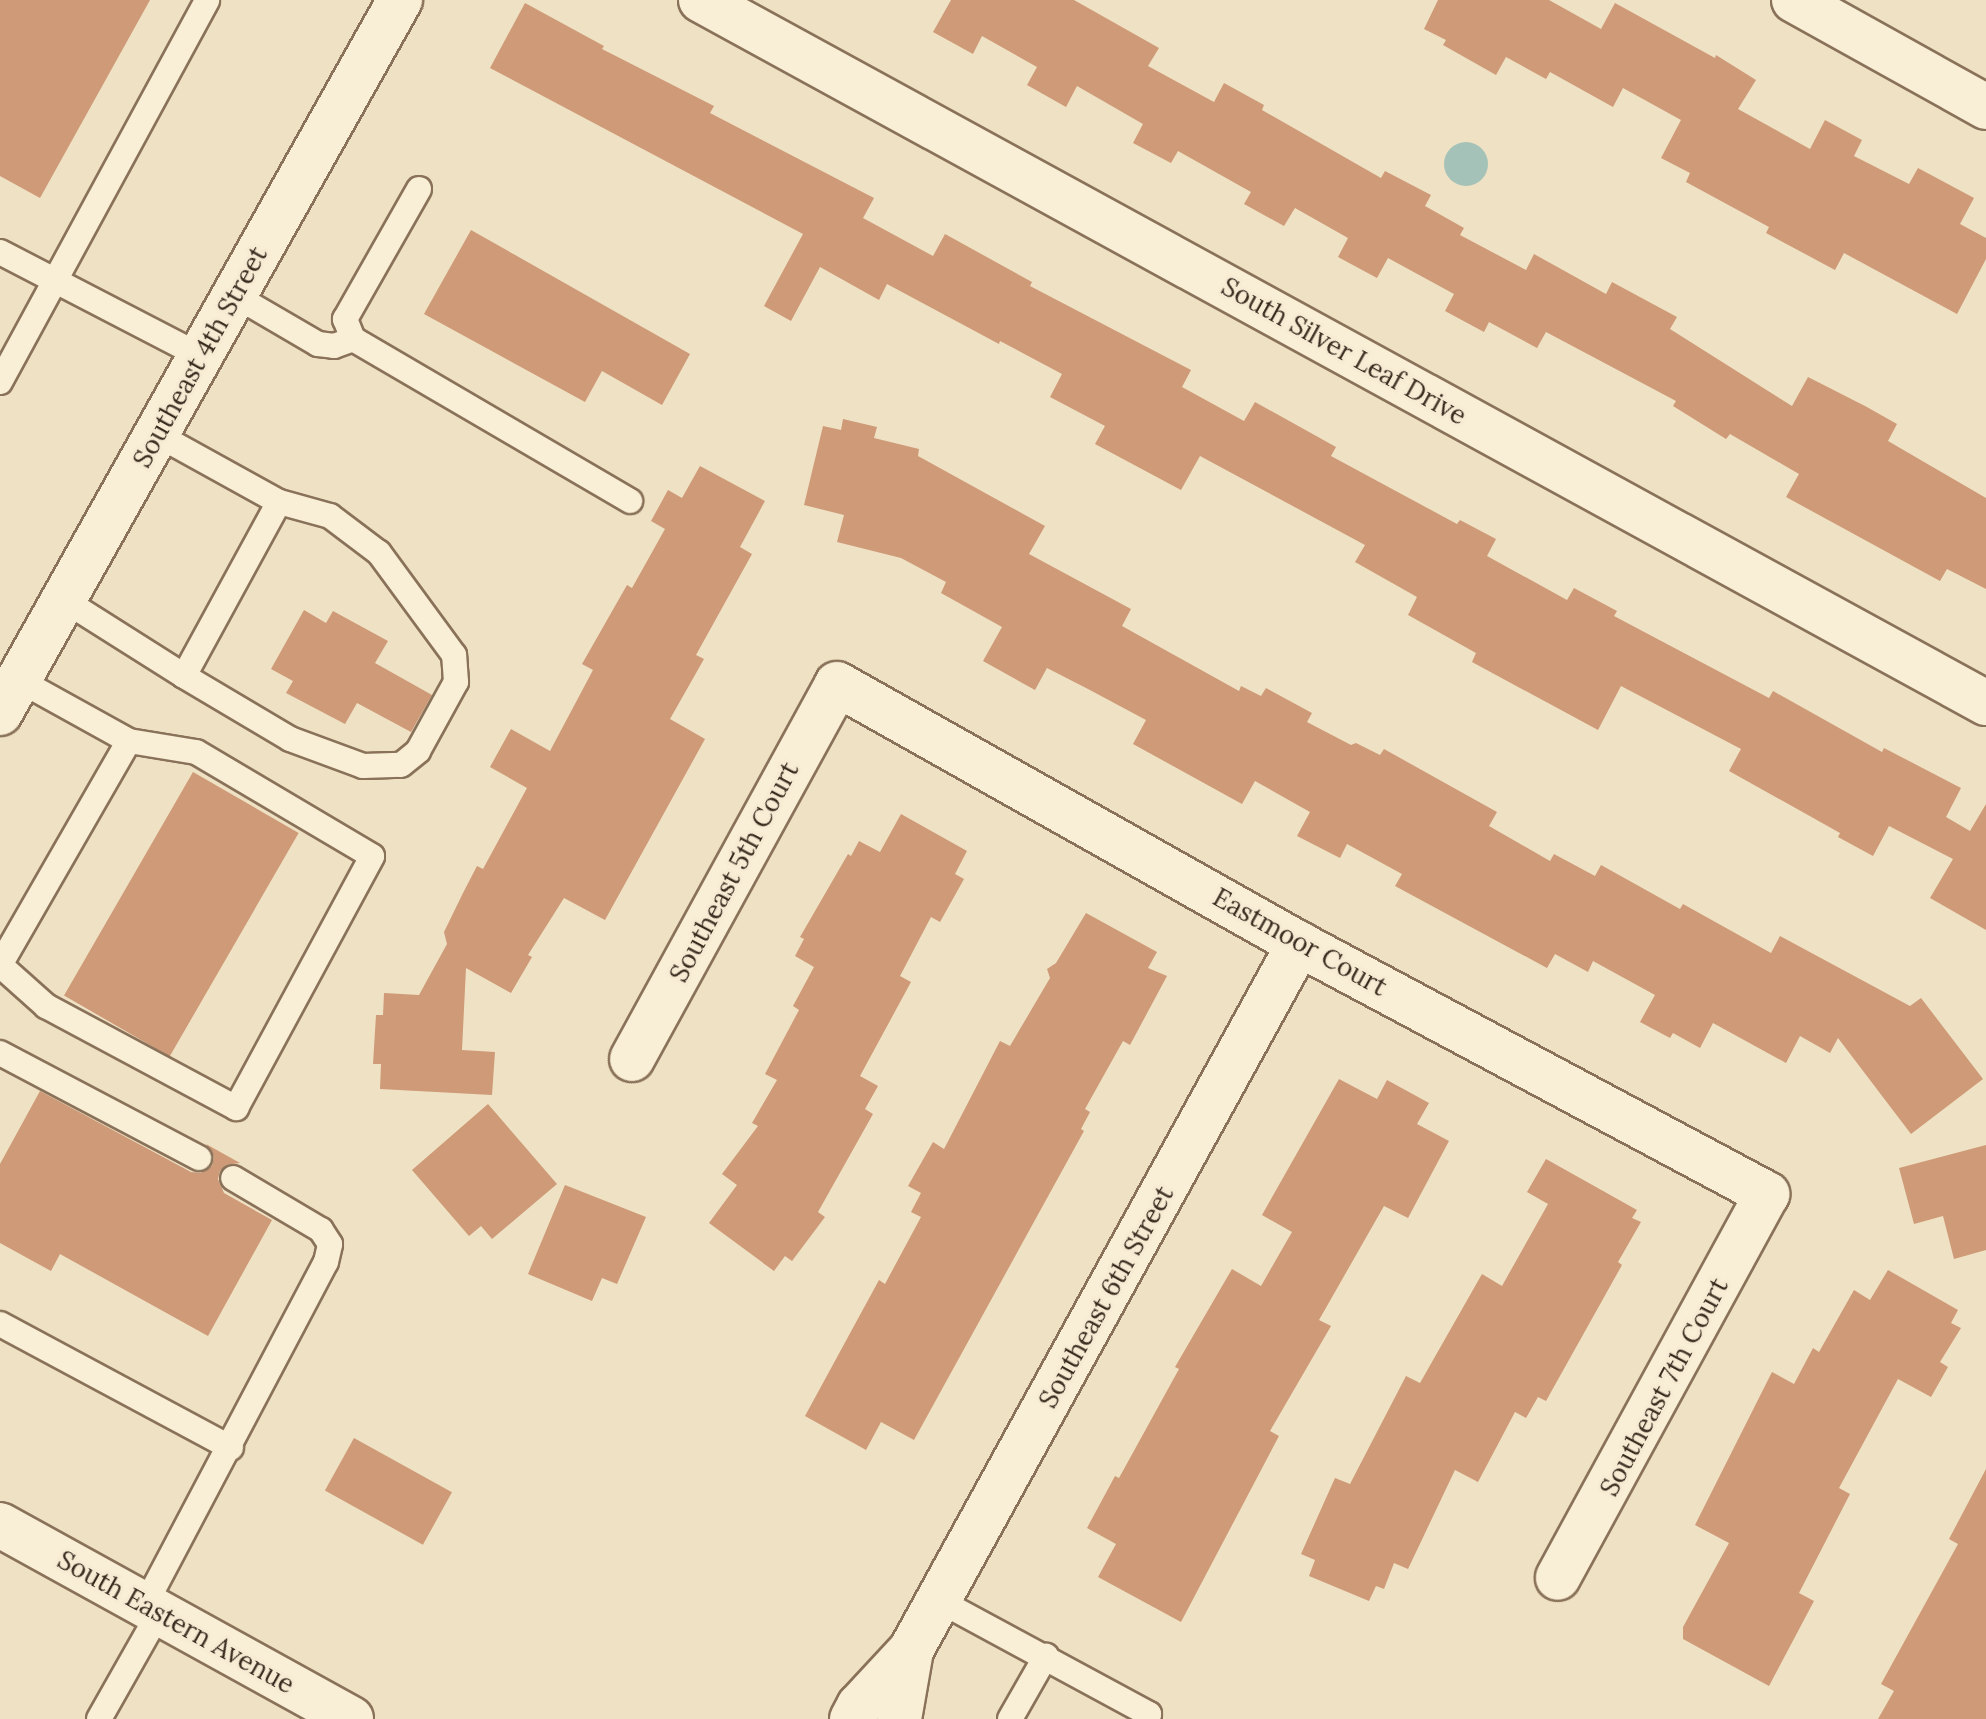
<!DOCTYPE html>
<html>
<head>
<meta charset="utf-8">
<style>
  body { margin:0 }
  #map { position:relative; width:1986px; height:1719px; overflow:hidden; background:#efe1c3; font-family:Lora,serif }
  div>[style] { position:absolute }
  .water>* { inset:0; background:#a5c2b9 }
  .round { border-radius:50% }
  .building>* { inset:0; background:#ce9a78; transform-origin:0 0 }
  .roads { filter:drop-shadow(2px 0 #897259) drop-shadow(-2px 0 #897259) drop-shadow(0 2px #897259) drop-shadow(0 -2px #897259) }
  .lane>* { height:24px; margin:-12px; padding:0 12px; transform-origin:12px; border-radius:12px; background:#f9eed6 }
  .street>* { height:44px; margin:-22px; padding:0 22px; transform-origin:22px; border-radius:22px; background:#f9eed6 }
  .secondary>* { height:44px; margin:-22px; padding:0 22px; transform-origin:22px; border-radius:22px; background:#f9eed6 }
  span { translate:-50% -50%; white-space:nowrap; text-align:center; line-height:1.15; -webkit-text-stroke:6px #f6ebd3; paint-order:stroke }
  .street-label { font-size:26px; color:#392a1e }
</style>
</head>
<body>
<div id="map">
  <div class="water">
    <div class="round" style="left:1444px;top:142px;width:44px;height:44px"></div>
  </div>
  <div class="building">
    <div style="clip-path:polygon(0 0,150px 0,40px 198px,0 176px)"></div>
    <div style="clip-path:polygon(951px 0,1074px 0,1159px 48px,1148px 66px,1214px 102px,1224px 83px,1264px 105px,1262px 110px,1381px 178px,1385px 171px,1431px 195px,1425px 206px,1464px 228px,1460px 235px,1526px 270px,1534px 254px,1606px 294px,1612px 282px,1677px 317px,1670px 329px,1792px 406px,1808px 377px,1865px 406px,1897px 424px,1888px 441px,1986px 498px,1986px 589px,1947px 569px,1940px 581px,1786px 497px,1799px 474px,1730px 434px,1726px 439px,1673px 406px,1676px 401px,1546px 332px,1537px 348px,1489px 322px,1484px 332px,1445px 311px,1454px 294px,1388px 258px,1377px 278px,1338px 257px,1348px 238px,1295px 208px,1284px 226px,1244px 204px,1251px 192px,1178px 151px,1171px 163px,1133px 143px,1143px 124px,1077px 86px,1066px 107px,1027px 85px,1037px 67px,982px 36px,973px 54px,933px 32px)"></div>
    <div style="clip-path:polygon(1438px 0,1549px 0,1601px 29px,1615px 3px,1715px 58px,1716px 55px,1756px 80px,1738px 109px,1810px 149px,1825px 120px,1862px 140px,1854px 156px,1909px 184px,1918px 168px,1974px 198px,1960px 224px,1986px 238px,1986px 259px,1957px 314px,1844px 253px,1835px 270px,1766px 233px,1769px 227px,1686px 182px,1690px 173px,1661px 158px,1681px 120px,1623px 88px,1613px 107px,1550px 72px,1546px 79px,1506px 57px,1496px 75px,1443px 45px,1446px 40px,1424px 29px)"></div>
    <div style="clip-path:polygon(525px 3px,604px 46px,602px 49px,714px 106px,710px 113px,874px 198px,863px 218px,933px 256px,945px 234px,1032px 282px,1030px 286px,1191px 370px,1182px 387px,1244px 421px,1255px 402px,1336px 447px,1331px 456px,1457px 524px,1460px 520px,1496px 539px,1487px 556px,1567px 600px,1574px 588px,1617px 611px,1614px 616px,1769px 698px,1773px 691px,1882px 752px,1884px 748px,1961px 788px,1946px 817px,1970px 831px,1986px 804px,1986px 930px,1930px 898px,1953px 859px,1889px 826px,1873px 856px,1838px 837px,1840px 833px,1729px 771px,1741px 749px,1621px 686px,1598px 730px,1472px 662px,1476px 653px,1408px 615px,1417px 597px,1355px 562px,1365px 545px,1200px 456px,1181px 490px,1095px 444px,1105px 426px,1050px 397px,1062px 374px,1000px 341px,999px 344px,887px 284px,879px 300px,820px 267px,791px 321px,764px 306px,803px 234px,490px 68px)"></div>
    <div style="clip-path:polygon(471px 230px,690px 354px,662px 405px,602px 371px,585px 402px,424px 314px)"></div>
    <div style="clip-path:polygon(843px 419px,877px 427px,874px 438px,919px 449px,918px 456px,1045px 526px,1029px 554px,1131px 609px,1122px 626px,1239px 691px,1241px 686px,1261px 696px,1266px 688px,1312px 713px,1307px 722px,1351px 745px,1356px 743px,1380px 755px,1384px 749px,1497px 812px,1489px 826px,1550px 861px,1554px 854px,1595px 876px,1601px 865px,1680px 909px,1683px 904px,1771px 953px,1780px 936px,1910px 1006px,1921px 998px,1983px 1079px,1911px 1134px,1838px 1038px,1830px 1053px,1800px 1036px,1786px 1063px,1713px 1023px,1700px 1048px,1673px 1033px,1670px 1038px,1640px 1022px,1655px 995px,1593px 961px,1588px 972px,1555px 954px,1547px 968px,1395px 886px,1402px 874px,1347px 844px,1340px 858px,1297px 836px,1310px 812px,1255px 781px,1242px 804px,1133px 744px,1146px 720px,1088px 689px,1047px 668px,1035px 690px,983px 661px,1002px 627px,941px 593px,946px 582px,901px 558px,837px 542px,844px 515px,804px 505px,823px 426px,841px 430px)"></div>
    <div style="clip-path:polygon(700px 466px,765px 501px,740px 547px,752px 554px,696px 655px,704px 659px,670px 719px,705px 739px,605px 920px,564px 898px,528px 955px,532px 957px,511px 993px,466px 968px,462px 1050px,495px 1052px,492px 1095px,380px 1089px,381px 1064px,373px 1064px,376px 1015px,383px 1015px,384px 993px,419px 995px,447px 944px,444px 932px,463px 893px,477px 866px,483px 869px,527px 788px,490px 767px,511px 729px,550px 751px,593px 670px,582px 664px,627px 585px,632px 588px,665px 529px,651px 521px,668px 490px,682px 498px)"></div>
    <div style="clip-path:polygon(304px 610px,326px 623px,333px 611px,388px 641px,375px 663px,432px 695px,411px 732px,357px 703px,345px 724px,286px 693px,293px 681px,271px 669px)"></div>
    <div style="left:193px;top:772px;width:122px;height:258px;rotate:30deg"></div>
    <div style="clip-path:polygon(901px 814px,967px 851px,955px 874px,964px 879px,940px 922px,931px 917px,900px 976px,911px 982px,860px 1076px,878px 1086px,865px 1109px,873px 1114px,818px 1212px,825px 1217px,792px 1261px,785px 1256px,774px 1271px,709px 1223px,737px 1185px,722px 1174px,758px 1126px,752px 1123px,777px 1080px,765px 1074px,799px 1010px,793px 1006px,814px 967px,795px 956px,804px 939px,800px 937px,848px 854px,851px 856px,859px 841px,880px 852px)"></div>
    <div style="clip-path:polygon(1086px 913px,1157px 952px,1148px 968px,1167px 976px,1130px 1045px,1123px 1041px,1085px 1109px,1090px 1112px,1081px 1129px,1084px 1131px,914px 1440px,881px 1422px,866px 1450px,805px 1416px,879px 1280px,885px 1284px,921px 1217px,911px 1212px,921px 1193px,908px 1186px,933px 1142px,944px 1149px,1000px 1041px,1010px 1046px,1050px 978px,1047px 969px,1056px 963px)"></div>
    <div style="clip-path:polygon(1339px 1079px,1377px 1099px,1387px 1080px,1429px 1103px,1417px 1124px,1449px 1141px,1408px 1218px,1384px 1206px,1319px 1320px,1331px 1326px,1270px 1431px,1279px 1436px,1181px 1622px,1098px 1577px,1116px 1544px,1087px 1528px,1115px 1476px,1119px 1478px,1179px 1369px,1175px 1367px,1232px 1269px,1261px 1286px,1292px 1232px,1262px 1215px)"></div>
    <div style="clip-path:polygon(40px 1091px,191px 1172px,200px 1173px,212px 1166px,214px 1157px,206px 1144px,240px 1163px,226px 1165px,220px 1171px,218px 1179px,224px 1193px,272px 1220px,208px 1336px,60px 1254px,51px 1271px,0 1243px,0 1164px)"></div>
    <div style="clip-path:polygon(488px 1104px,557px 1184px,492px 1239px,481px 1226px,469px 1236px,412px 1170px)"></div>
    <div style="clip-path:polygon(1986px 1145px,1986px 1250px,1954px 1259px,1943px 1216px,1914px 1224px,1899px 1168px)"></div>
    <div style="clip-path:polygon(1546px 1159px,1637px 1210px,1632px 1218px,1641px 1222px,1618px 1262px,1622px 1265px,1546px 1401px,1538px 1397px,1526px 1418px,1515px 1412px,1478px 1482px,1455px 1470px,1408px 1569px,1394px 1563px,1384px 1589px,1376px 1586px,1369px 1601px,1309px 1576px,1315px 1560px,1301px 1554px,1335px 1478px,1350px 1484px,1406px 1376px,1420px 1383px,1482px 1274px,1502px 1286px,1548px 1204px,1527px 1192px)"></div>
    <div style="clip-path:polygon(565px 1185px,646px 1217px,617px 1284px,602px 1278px,592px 1301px,528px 1274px)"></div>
    <div style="clip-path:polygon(1888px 1270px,1958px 1310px,1951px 1323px,1961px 1328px,1940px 1362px,1948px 1367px,1931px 1397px,1898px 1379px,1839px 1488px,1850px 1494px,1799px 1593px,1814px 1601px,1769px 1686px,1683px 1639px,1683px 1627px,1729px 1543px,1695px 1525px,1772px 1372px,1794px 1384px,1813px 1348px,1819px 1352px,1854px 1290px,1870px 1300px)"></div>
    <div style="left:354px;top:1438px;width:112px;height:60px;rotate:29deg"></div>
    <div style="clip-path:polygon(1986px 1469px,1986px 1719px,1878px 1719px,1894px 1691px,1881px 1684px,1958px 1544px,1949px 1539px)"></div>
  </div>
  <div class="roads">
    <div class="lane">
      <div style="left:419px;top:189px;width:150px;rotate:119.6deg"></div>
      <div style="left:345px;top:319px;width:22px;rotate:68deg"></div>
      <div style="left:353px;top:339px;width:321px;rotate:30.3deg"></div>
      <div style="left:0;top:252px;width:226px;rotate:27.4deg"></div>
      <div style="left:234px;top:295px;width:97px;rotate:30.3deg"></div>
      <div style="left:318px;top:344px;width:16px;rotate:7deg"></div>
      <div style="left:334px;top:346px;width:20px;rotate:-20deg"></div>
      <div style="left:0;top:382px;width:434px;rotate:-61.5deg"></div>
      <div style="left:64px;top:600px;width:142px;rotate:32.3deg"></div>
      <div style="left:184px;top:676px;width:198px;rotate:-61.4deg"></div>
      <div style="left:279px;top:502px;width:141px;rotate:-151.1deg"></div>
      <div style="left:184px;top:676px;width:123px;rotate:30.7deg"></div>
      <div style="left:290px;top:739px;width:78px;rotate:20.3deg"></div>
      <div style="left:363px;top:766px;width:38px;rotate:-2deg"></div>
      <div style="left:401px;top:765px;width:22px;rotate:-39deg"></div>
      <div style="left:418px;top:751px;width:79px;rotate:-61.2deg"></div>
      <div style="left:456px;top:682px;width:27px;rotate:-94deg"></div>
      <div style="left:454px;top:655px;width:127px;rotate:-126.3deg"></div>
      <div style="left:379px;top:553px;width:61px;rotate:-142.9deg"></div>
      <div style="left:330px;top:516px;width:53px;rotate:-164.6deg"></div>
      <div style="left:0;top:965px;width:62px;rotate:41.7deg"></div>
      <div style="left:46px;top:1006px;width:216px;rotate:28.2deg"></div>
      <div style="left:236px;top:1108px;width:286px;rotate:-61.6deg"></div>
      <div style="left:372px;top:856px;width:204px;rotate:-149.4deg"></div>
      <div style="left:196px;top:752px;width:68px;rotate:-170.7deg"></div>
      <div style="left:129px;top:741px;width:126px;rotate:-151deg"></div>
      <div style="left:0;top:965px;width:258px;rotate:-60.1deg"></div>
      <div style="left:0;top:1053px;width:225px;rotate:27.8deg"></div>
      <div style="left:0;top:1324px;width:262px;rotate:28.2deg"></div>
      <div style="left:938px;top:1600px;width:240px;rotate:28.4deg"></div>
      <div style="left:1149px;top:1714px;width:6px;rotate:121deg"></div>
      <div style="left:145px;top:1605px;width:388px;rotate:-62.2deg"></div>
      <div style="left:326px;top:1262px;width:18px;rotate:-77deg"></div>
      <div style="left:330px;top:1244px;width:17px;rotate:-123deg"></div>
      <div style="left:321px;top:1230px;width:102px;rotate:-149.4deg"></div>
      <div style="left:99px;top:1719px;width:122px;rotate:-60.5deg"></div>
      <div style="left:1010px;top:1719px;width:73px;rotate:-60.3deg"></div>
    </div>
    <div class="street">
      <div style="left:701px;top:0;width:1465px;rotate:28.68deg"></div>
      <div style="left:1794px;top:0;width:220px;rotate:29.1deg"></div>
      <div style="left:632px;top:1059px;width:427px;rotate:-61.3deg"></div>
      <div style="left:837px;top:684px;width:530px;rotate:29.37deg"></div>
      <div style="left:1299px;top:944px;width:531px;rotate:28.11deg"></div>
      <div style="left:1767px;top:1194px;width:437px;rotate:118.6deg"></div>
      <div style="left:852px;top:1719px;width:15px;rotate:-62deg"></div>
      <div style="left:859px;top:1706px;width:76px;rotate:-47.1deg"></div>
      <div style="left:911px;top:1650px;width:806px;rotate:-61.21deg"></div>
      <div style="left:899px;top:1719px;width:70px;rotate:-80.1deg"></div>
    </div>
    <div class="secondary">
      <div style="left:0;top:713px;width:818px;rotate:-60.71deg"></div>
      <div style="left:0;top:1525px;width:401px;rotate:28.9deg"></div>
    </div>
  </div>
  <div class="street-label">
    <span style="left:1344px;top:351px;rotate:29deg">South Silver Leaf Drive</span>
    <span style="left:200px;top:357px;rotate:-61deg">Southeast 4th Street</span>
    <span style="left:734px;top:872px;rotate:-62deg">Southeast 5th Court</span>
    <span style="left:1300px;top:942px;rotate:29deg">Eastmoor Court</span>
    <span style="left:1106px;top:1297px;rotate:-61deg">Southeast 6th Street</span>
    <span style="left:1664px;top:1387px;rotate:-62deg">Southeast 7th Court</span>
    <span style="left:176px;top:1622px;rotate:29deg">South Eastern Avenue</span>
  </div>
</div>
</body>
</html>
